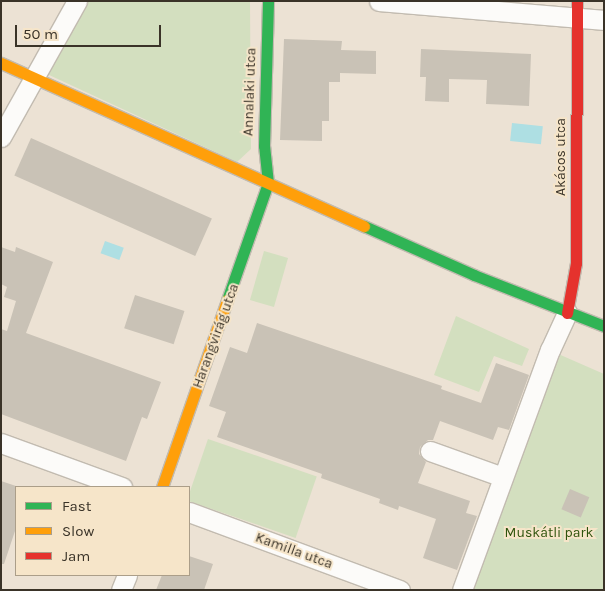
<!DOCTYPE html>
<html>
<head>
<meta charset="utf-8">
<style>
  body { margin:0 }
  #map { position:relative; width:605px; height:591px; overflow:hidden; background:#ece2d4; font-family:Karla,sans-serif }
  div>[style] { position:absolute }
  .green>* { inset:0; background:#d3dfbf; transform-origin:0 0 }
  .water>* { inset:0; background:#aedfe3; transform-origin:0 0 }
  .building>* { inset:0; background:#c9c2b6; transform-origin:0 0 }
  .roads { filter:drop-shadow(1px 0 #c2bbb0) drop-shadow(-1px 0 #c2bbb0) drop-shadow(0 1px #c2bbb0) drop-shadow(0 -1px #c2bbb0) }
  .street>* { height:19px; margin:-9.5px; padding:0 9.5px; transform-origin:9.5px; border-radius:9.5px; background:#fcfbf9 }
  .fast>* { height:11px; margin:-5.5px; padding:0 5.5px; transform-origin:5.5px; border-radius:5.5px; background:#30b455 }
  .slow>* { height:11px; margin:-5.5px; padding:0 5.5px; transform-origin:5.5px; border-radius:5.5px; background:#ff9f0a }
  .jam>* { height:11px; margin:-5.5px; padding:0 5.5px; transform-origin:5.5px; border-radius:5.5px; background:#e5322d }
  span { translate:-50% -50%; white-space:nowrap; text-align:center; line-height:1.15; -webkit-text-stroke:4px #f6e5c9; paint-order:stroke }
  .street-label { font-size:14px; color:#3a3328 }
  .park-label { font-size:14px; color:#2e530c }
  .frame { position:absolute; inset:0; border:2px solid #3a3328; pointer-events:none }
  .legend { position:absolute; left:15px; top:486px; width:175px; height:90px; box-sizing:border-box; background:#f6e5c9; border:1px solid #ab9e89; margin:0; padding:6px 9px; list-style:none; font-size:15px; color:#3a3328 }
  .legend li { display:flex; align-items:center; gap:10px; height:25px }
  .legend b { width:25px; border:1px solid #ab9e89 }
  .scale { position:absolute; left:15px; top:25px; width:146px; height:22px; box-sizing:border-box; border:2px solid #3a3328; border-top:0; padding-left:6px; font-size:15px; line-height:18px; white-space:nowrap; color:#3a3328; -webkit-text-stroke:4px #f6e5c9; paint-order:stroke }
</style>
</head>
<body>
<div id="map">
  <div class="green">
    <div style="clip-path:polygon(88px 1px,250px 1px,251px 149px,237px 162px,47px 74px)"></div>
    <div style="left:264px;top:251px;width:25px;height:51px;rotate:16deg"></div>
    <div style="clip-path:polygon(456px 316px,529px 349px,522px 366px,494px 356px,479px 392px,434px 375px)"></div>
    <div style="clip-path:polygon(556px 353px,604px 374px,604px 590px,469px 590px)"></div>
    <div style="left:208px;top:439px;width:115px;height:65px;rotate:19deg"></div>
  </div>
  <div class="water">
    <div style="left:512px;top:123px;width:31px;height:18px;rotate:6deg"></div>
    <div style="left:105px;top:241px;width:20px;height:13px;rotate:20deg"></div>
  </div>
  <div class="building">
    <div style="clip-path:polygon(284px 39px,342px 41px,341px 50px,376px 51px,376px 74px,340px 73px,340px 82px,329px 82px,329px 121px,322px 121px,322px 141px,280px 140px)"></div>
    <div style="clip-path:polygon(421px 49px,531px 54px,529px 106px,486px 104px,487px 80px,449px 79px,449px 102px,425px 101px,426px 77px,420px 77px)"></div>
    <div style="left:31px;top:138px;width:198px;height:41px;rotate:24deg"></div>
    <div style="clip-path:polygon(1px 247px,15px 252px,16px 247px,53px 262px,26px 333px,161px 382px,147px 419px,142px 417px,126px 461px,1px 414px,1px 329px,7px 331px,16px 301px,4px 297px,7px 287px,1px 284px)"></div>
    <div style="left:135px;top:295px;width:52px;height:35px;rotate:18deg"></div>
    <div style="clip-path:polygon(257px 323px,442px 386px,441px 389px,481px 403px,496px 363px,529px 375px,509px 430px,498px 427px,493px 440px,440px 421px,433px 440px,428px 440px,420px 447px,419px 454px,426px 462px,418px 483px,470px 501px,466px 513px,477px 516px,457px 570px,423px 558px,436px 519px,399px 506px,398px 510px,379px 503px,380px 499px,321px 478px,322px 474px,217px 437px,226px 412px,209px 406px,230px 347px,247px 353px)"></div>
    <div style="clip-path:polygon(1px 481px,16px 486px,16px 528px,4px 564px,1px 564px)"></div>
    <div style="left:570px;top:489px;width:21px;height:22px;rotate:23deg"></div>
    <div style="clip-path:polygon(189px 556px,213px 564px,204px 590px,156px 590px,162px 575px,189px 575px)"></div>
  </div>
  <div class="roads">
    <div class="street">
      <div style="left:379px;top:1px;width:226px;rotate:4.8deg"></div>
      <div style="left:1px;top:137px;width:156px;rotate:-60.8deg"></div>
      <div style="left:1px;top:443px;width:129px;rotate:20deg"></div>
      <div style="left:430px;top:451px;width:77px;rotate:19.6deg"></div>
      <div style="left:189px;top:512px;width:225px;rotate:20.3deg"></div>
      <div style="left:121px;top:590px;width:16px;rotate:-68deg"></div>
      <div style="left:462px;top:590px;width:256px;rotate:-69.9deg"></div>
      <div style="left:550px;top:350px;width:41px;rotate:-65.3deg"></div>
    </div>
    <div class="fast">
      <div style="left:364px;top:226px;width:120px;rotate:24deg"></div>
      <div style="left:474px;top:275px;width:140px;rotate:21.4deg"></div>
      <div style="left:227px;top:300px;width:124px;rotate:-70.7deg"></div>
      <div style="left:268px;top:183px;width:37px;rotate:-96deg"></div>
      <div style="left:264px;top:146px;width:145px;rotate:-88.4deg"></div>
    </div>
    <div class="slow">
      <div style="left:1px;top:63px;width:398px;rotate:24.2deg"></div>
      <div style="left:162px;top:487px;width:198px;rotate:-70.8deg"></div>
    </div>
    <div class="jam">
      <div style="left:567px;top:313px;width:51px;rotate:-79.8deg"></div>
      <div style="left:576px;top:263px;width:262px;rotate:-89.8deg"></div>
    </div>
  </div>
  <div class="street-label">
    <span style="left:250px;top:92px;rotate:-88deg">Annalaki utca</span>
    <span style="left:561px;top:157px;rotate:-90deg">Akácos utca</span>
    <span style="left:216px;top:336px;rotate:-70deg">Harangvirág utca</span>
    <span style="left:294px;top:551px;rotate:20deg">Kamilla utca</span>
  </div>
  <div class="park-label">
    <span style="left:549px;top:533px">Muskátli park</span>
  </div>
  <div class="frame"></div>
  <ul class="legend">
  <li><b style="height:6px;background:#30b455"></b>Fast</li>
  <li><b style="height:6px;background:#ff9f0a"></b>Slow</li>
  <li><b style="height:6px;background:#e5322d"></b>Jam</li>
  </ul>
  <div class="scale">50 m</div>
</div>
</body>
</html>
